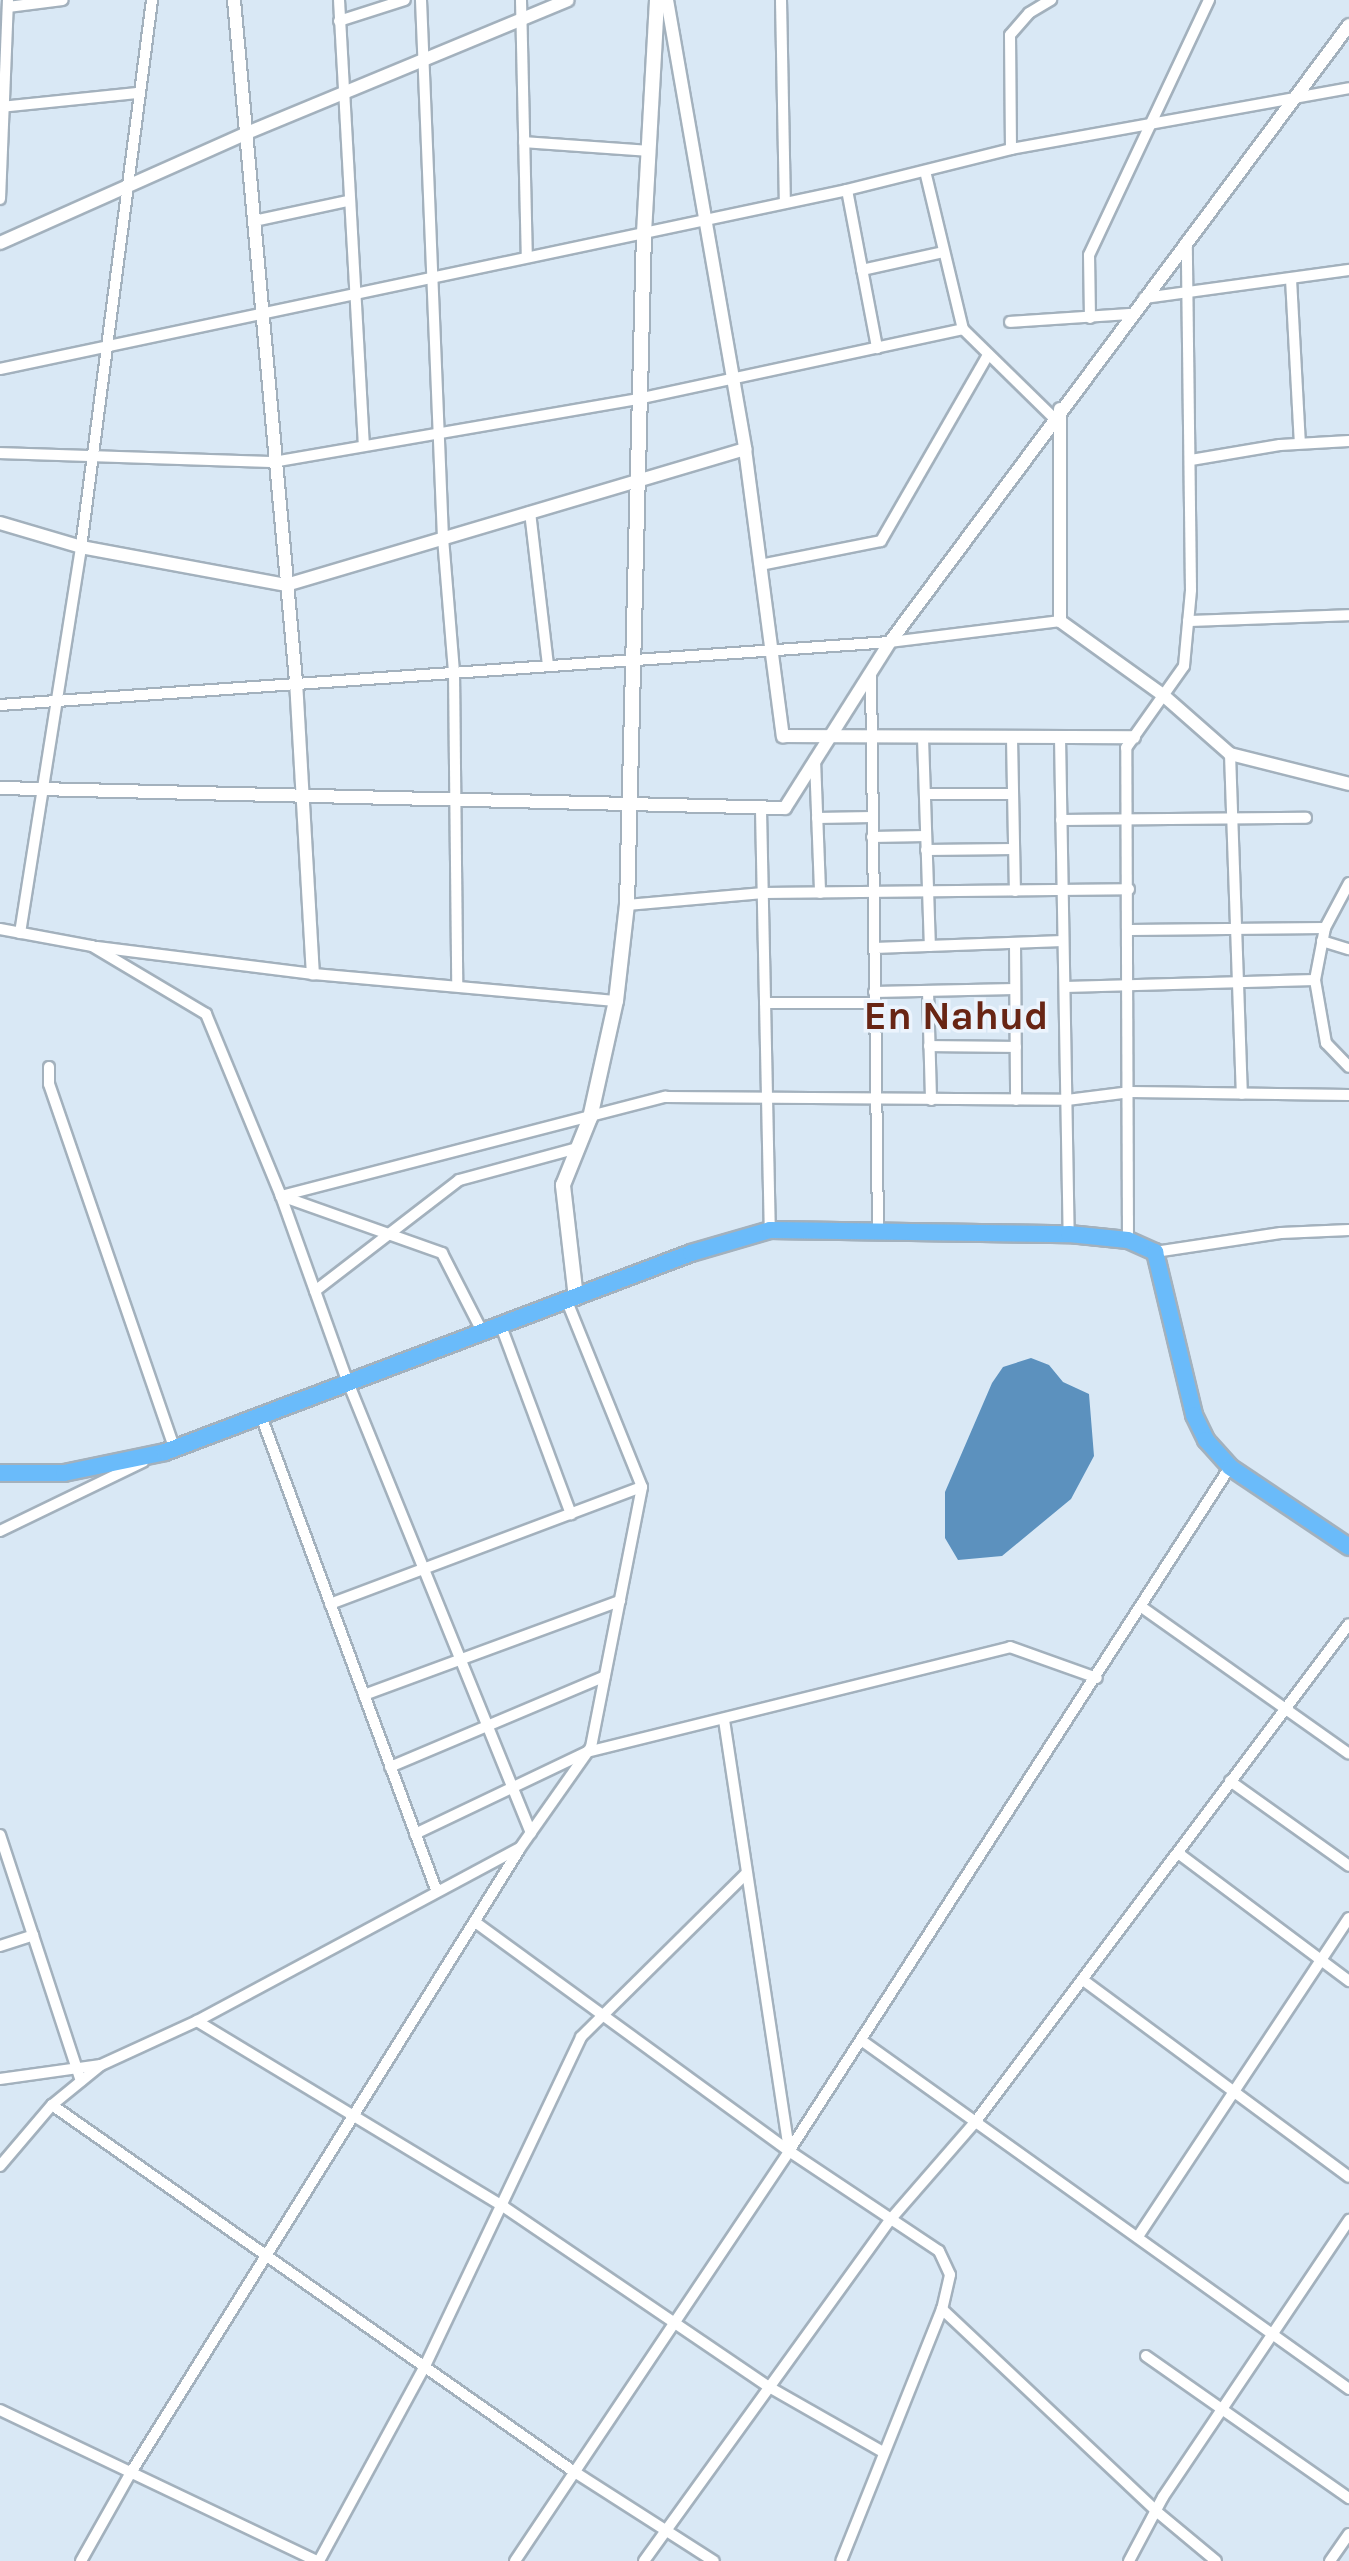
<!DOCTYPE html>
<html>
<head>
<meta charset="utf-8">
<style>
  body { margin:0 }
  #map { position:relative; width:1349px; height:2561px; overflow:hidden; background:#d9e8f5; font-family:Karla,sans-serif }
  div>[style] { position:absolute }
  .water>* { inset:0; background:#5c91be }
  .roads { filter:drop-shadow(2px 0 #a3b1bd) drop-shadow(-2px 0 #a3b1bd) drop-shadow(0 2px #a3b1bd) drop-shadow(0 -2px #a3b1bd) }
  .minor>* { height:10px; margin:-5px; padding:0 5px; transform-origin:5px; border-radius:5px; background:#fff }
  .tertiary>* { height:12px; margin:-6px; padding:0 6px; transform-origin:6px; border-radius:6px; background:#fff }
  .secondary>* { height:14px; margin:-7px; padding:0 7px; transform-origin:7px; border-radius:7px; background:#fff }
  .trunk>* { height:16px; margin:-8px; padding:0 8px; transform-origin:8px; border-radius:8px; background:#6abbfa }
  span { translate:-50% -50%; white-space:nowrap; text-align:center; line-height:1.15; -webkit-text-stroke:7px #ecf4fd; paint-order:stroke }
  .town-label { font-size:40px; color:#682514; font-weight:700 }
</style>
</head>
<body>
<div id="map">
  <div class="water">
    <div style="clip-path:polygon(1031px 1358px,1049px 1365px,1063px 1382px,1089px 1394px,1094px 1456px,1071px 1499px,1002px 1556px,958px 1560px,945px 1538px,945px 1492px,992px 1383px,1003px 1367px)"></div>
  </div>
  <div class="roads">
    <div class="minor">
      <div style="left:339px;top:0;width:446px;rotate:86.8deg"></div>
      <div style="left:421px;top:0;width:538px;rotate:87.66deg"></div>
      <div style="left:443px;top:538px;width:133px;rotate:85.3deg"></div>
      <div style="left:454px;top:671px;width:312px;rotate:89.4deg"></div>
      <div style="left:521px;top:0;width:257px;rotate:88.7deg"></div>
      <div style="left:781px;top:0;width:203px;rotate:88.9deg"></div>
      <div style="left:8px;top:7px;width:55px;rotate:-7.3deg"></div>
      <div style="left:339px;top:21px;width:69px;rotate:-17.7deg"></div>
      <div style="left:0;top:107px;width:140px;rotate:-5.8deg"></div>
      <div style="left:524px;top:142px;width:125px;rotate:4.1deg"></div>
      <div style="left:1011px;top:149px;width:114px;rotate:-90.5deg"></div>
      <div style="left:1010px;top:35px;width:29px;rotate:-49deg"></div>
      <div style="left:1029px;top:13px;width:26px;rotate:-31deg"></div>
      <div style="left:925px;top:171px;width:163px;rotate:76.5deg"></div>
      <div style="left:963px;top:329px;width:127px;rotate:44.4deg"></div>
      <div style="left:847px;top:190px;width:161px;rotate:79.2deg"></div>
      <div style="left:0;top:199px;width:199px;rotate:-87.7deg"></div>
      <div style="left:254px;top:221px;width:95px;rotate:-12.1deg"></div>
      <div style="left:862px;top:270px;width:83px;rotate:-12.5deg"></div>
      <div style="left:1291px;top:279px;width:164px;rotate:86.9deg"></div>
      <div style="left:1144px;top:298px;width:207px;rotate:-7.8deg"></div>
      <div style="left:1090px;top:318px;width:63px;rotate:-90.9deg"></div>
      <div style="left:1089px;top:255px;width:282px;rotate:-64.8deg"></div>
      <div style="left:1010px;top:322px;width:122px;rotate:-3.8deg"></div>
      <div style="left:0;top:369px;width:866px;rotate:-11.93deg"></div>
      <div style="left:847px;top:190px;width:169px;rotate:-14deg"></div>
      <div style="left:1011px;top:149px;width:343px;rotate:-10.2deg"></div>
      <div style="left:0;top:453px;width:273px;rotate:1.9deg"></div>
      <div style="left:273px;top:462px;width:375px;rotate:-9.8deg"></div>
      <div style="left:642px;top:398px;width:328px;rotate:-12.1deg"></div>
      <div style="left:1191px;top:460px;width:90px;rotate:-9.6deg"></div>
      <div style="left:1280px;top:445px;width:69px;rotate:-3.3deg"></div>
      <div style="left:530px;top:512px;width:154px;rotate:83.3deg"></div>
      <div style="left:760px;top:565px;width:123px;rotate:-11.2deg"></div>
      <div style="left:881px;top:541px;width:215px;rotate:-60.1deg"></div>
      <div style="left:1188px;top:621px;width:161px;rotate:-2.1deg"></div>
      <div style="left:871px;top:673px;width:558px;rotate:89.28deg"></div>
      <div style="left:0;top:705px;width:892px;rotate:-4.05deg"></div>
      <div style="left:890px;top:642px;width:171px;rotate:-7deg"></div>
      <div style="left:1060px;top:737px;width:497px;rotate:89deg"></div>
      <div style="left:923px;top:738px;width:208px;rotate:88.1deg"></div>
      <div style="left:1012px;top:738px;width:153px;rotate:88.9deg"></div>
      <div style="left:1230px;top:754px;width:340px;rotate:88deg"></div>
      <div style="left:815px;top:760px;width:133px;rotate:87.8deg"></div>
      <div style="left:925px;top:794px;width:88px"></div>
      <div style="left:761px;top:810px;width:420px;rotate:88.8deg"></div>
      <div style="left:817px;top:818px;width:55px;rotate:-1deg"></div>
      <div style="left:1061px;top:820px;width:245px;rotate:-0.5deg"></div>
      <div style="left:872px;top:837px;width:54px;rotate:-1.1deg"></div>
      <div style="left:926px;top:850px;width:88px;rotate:-0.7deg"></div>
      <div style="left:1349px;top:883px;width:51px;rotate:118.1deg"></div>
      <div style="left:1325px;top:928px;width:53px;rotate:100.9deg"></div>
      <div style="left:1315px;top:980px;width:64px;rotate:80.1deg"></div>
      <div style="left:1326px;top:1043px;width:33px;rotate:46deg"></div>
      <div style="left:627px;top:905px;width:137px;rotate:-5deg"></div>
      <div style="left:763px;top:893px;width:366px;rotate:-0.6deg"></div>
      <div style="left:0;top:929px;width:94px;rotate:10.5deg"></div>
      <div style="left:92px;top:946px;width:133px;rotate:30.8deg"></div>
      <div style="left:206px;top:1014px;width:197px;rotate:67.6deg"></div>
      <div style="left:281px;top:1196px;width:171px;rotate:19.5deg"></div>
      <div style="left:442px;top:1253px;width:90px;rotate:62.9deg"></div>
      <div style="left:1130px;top:930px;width:195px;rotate:-0.6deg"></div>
      <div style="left:20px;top:933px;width:391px;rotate:-81deg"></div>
      <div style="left:81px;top:547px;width:552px;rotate:-82.6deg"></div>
      <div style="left:1322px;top:941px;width:28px;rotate:17deg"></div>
      <div style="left:1015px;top:943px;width:157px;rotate:89.6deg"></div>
      <div style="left:97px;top:947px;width:218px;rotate:7.1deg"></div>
      <div style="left:313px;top:974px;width:304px;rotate:5.1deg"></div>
      <div style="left:874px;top:948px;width:189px;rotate:-2.1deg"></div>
      <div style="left:1065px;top:987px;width:250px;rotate:-1.6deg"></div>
      <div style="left:928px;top:991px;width:109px;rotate:88.4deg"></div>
      <div style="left:874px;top:992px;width:141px;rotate:-1.2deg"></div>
      <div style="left:765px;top:1003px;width:110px"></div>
      <div style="left:929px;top:1046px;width:87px;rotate:0.7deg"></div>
      <div style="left:49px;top:1067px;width:17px;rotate:90deg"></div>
      <div style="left:49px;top:1084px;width:385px;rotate:71deg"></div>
      <div style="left:1128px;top:1240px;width:492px;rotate:-90.2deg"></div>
      <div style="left:1126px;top:748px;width:100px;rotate:-54.7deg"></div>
      <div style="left:1184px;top:666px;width:76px;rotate:-84.7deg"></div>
      <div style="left:1191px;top:590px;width:348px;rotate:-90.7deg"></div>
      <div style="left:1155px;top:1252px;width:127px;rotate:-8.6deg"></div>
      <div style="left:1281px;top:1233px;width:68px;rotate:-2.5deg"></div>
      <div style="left:315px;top:1291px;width:182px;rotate:-37.6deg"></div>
      <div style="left:459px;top:1180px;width:123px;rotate:-15.1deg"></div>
      <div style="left:501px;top:1326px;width:201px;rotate:69.6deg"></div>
      <div style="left:261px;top:1416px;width:507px;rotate:69.71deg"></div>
      <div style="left:0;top:1531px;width:159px;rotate:-25.8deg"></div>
      <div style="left:330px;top:1604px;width:333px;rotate:-20.6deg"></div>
      <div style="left:1143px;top:1608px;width:252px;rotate:35.3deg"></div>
      <div style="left:364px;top:1695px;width:273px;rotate:-20.2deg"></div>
      <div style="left:724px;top:1720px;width:436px;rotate:81.4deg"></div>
      <div style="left:789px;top:2151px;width:180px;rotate:33.7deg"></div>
      <div style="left:939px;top:2251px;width:26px;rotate:65deg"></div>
      <div style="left:950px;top:2275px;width:35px;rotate:103deg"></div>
      <div style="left:942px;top:2309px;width:271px;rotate:111.8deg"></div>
      <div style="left:390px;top:1767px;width:233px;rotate:-22.9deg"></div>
      <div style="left:1230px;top:1781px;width:146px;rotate:35.5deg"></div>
      <div style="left:531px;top:1833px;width:486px;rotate:-112.1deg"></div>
      <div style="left:348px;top:1383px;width:199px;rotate:-109.7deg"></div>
      <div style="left:281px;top:1196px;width:397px;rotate:-14.5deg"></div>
      <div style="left:665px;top:1097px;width:402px;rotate:0.4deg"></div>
      <div style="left:1067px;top:1100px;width:64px;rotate:-7.2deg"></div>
      <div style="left:1130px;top:1092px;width:219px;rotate:0.8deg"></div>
      <div style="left:415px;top:1834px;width:191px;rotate:-25.5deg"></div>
      <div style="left:587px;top:1752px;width:436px;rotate:-13.9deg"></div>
      <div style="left:1010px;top:1647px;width:92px;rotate:19.6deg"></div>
      <div style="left:0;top:1835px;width:259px;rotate:71.8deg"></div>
      <div style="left:1178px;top:1853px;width:214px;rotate:36.8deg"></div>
      <div style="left:475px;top:1922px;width:389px;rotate:36.1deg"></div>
      <div style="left:0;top:1946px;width:35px;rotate:-18deg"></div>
      <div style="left:1083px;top:1980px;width:331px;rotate:36.5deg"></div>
      <div style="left:197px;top:2021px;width:359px;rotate:31.2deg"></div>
      <div style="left:504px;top:2207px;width:320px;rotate:34.2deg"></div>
      <div style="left:769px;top:2387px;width:131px;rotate:29.7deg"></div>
      <div style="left:861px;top:2040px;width:600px;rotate:35.57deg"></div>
      <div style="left:0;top:2079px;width:100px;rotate:-8deg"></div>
      <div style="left:52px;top:2105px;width:637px;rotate:35.09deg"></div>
      <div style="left:573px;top:2471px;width:167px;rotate:32.6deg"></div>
      <div style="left:0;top:2166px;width:80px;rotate:-49.6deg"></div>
      <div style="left:52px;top:2105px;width:63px;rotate:-39.2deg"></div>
      <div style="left:101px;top:2065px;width:106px;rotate:-24.6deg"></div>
      <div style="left:197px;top:2021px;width:366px;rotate:-28.2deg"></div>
      <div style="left:520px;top:1848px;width:123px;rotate:-54.9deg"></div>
      <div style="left:591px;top:1747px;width:265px;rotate:-78.9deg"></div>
      <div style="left:642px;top:1487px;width:201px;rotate:-112deg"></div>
      <div style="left:1139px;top:2235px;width:380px;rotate:-56.5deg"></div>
      <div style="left:942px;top:2309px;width:294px;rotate:43.3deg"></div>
      <div style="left:1156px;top:2511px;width:78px;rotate:39.8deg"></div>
      <div style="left:1146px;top:2356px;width:248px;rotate:35deg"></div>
      <div style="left:0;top:2410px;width:351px;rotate:25.5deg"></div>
      <div style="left:81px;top:2561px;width:100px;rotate:-60.6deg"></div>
      <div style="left:130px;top:2474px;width:735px;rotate:-58.06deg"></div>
      <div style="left:319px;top:2561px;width:220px;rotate:-61.5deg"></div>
      <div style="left:424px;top:2368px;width:366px;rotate:-64.6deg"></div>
      <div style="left:581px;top:2037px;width:233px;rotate:-44.7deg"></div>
      <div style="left:515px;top:2561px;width:493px;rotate:-56.2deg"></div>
      <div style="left:789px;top:2151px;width:814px;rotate:-57.19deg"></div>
      <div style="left:644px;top:2561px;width:420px;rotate:-54.2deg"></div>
      <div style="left:890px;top:2220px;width:131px;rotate:-49deg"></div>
      <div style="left:976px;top:2121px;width:621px;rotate:-53.11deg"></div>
      <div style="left:1129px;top:2561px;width:72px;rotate:-62deg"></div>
      <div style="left:1163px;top:2497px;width:334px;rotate:-56.1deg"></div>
      <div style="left:1330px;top:2561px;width:33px;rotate:-55deg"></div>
    </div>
    <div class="tertiary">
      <div style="left:234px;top:0;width:684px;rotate:84.8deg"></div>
      <div style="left:296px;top:681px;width:293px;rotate:86.7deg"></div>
      <div style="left:667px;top:0;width:456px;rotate:80.1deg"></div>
      <div style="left:745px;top:449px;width:290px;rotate:82.5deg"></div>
      <div style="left:783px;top:736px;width:351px;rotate:0.2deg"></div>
      <div style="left:0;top:243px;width:270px;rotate:-24deg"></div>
      <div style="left:247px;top:133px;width:347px;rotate:-22.5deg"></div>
      <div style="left:1060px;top:409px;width:212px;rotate:90deg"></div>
      <div style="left:1060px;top:621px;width:127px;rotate:35.7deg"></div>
      <div style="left:1163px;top:695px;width:89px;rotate:41.4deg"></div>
      <div style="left:1230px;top:754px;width:123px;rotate:14.1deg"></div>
      <div style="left:0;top:523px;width:84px;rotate:16.5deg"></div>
      <div style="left:81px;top:547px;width:208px;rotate:10.5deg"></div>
      <div style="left:286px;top:585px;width:479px;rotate:-16.5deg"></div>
      <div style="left:0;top:788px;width:785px;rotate:1.46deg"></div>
      <div style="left:785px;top:808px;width:196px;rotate:-57.7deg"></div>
      <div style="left:890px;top:642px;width:769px;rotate:-53.35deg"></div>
    </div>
    <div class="secondary">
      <div style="left:576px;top:1298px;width:114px;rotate:-96.6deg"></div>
      <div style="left:563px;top:1185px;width:72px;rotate:-68.1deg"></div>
      <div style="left:590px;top:1118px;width:120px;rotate:-77.5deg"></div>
      <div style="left:616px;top:1001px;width:97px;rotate:-83.5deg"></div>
      <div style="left:627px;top:905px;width:672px;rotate:-88.55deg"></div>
      <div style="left:644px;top:233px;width:233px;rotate:-86.8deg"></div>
    </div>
    <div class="trunk">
      <div style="left:0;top:1473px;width:64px"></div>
      <div style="left:64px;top:1473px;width:103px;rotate:-11.7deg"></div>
      <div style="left:165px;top:1452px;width:562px;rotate:-20.72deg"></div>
      <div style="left:691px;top:1253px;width:82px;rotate:-16.2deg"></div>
      <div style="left:770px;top:1230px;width:299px;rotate:0.8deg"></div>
      <div style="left:1069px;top:1234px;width:59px;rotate:5.8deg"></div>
      <div style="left:1128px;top:1240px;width:30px;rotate:24deg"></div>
      <div style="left:1155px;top:1252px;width:168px;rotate:76.5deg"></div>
      <div style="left:1194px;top:1415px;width:28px;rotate:64deg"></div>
      <div style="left:1206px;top:1440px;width:36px;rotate:48deg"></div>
      <div style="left:1230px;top:1467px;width:143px;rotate:33.9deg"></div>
    </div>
  </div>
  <div class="town-label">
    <span style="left:956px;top:1016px">En Nahud</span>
  </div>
</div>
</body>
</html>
